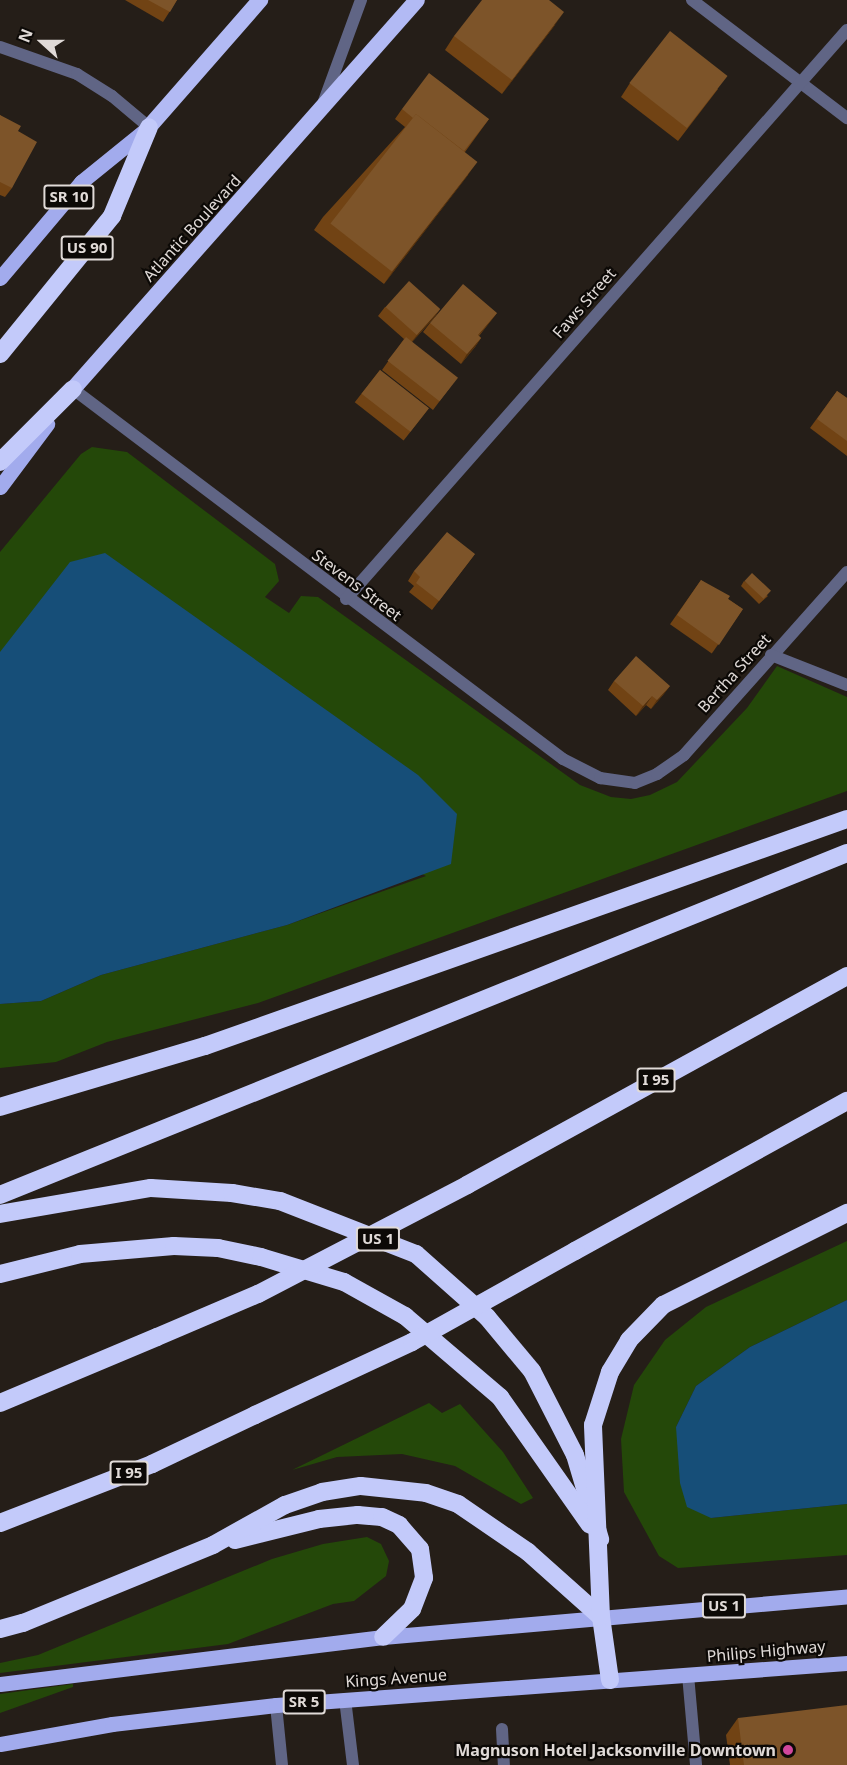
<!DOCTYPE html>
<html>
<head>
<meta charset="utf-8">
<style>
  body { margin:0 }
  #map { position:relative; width:847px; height:1765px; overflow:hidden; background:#251e18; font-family:"Noto Sans",sans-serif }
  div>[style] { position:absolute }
  .green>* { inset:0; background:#244809 }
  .water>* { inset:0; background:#164e78 }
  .service>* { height:12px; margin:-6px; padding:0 6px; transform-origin:6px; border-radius:6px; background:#606585 }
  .minor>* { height:12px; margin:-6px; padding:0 6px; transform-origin:6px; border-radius:6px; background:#606585 }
  .primary>* { height:15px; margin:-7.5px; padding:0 7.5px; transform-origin:7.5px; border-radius:7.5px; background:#a2abed }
  .trunk>* { height:16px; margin:-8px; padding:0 8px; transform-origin:8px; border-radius:8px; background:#b2baf4 }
  .motorway>* { height:18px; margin:-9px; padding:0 9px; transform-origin:9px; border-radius:9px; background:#c3cafa }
  .motorway-bridge>* { height:18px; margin:-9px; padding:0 9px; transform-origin:9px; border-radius:9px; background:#c3cafa }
  .wall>* { inset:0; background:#714314; transform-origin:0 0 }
  .shaded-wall>* { inset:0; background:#4e2e0d }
  .building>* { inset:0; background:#7d5429; transform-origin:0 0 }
  .dots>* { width:16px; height:16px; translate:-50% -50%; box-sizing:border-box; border:3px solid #0c0906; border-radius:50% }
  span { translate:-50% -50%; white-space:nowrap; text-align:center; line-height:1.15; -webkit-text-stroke:4.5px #0c0906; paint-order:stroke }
  .shield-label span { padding:2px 4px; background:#0c0906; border:2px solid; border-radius:4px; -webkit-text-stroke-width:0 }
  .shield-label { font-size:15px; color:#e0dad7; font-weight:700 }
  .street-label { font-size:16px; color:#e0dad7 }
  .poi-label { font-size:16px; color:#e0dad7; font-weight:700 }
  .right { translate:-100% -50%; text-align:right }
  .north { position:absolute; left:12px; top:12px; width:60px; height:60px; -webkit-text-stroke:4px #0c0906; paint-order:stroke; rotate:291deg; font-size:16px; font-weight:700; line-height:24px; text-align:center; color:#e0dad7 }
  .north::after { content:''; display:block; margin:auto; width:21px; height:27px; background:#e0dad7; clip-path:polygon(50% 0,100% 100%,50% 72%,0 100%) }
</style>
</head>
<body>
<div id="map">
  <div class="green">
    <div style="clip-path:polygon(92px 447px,127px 452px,275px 564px,279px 581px,265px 597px,289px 613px,301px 596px,318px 597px,580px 785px,611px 797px,631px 799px,650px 795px,677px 782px,747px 708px,777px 666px,847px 697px,847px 791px,258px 1003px,107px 1042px,56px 1062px,0 1068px,0 1004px,41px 1001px,101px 975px,287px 925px,426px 876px,0 652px,0 552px,81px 454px)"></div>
    <div style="clip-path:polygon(847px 1241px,847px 1300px,750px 1347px,696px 1386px,676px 1427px,711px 1518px,847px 1504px,847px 1555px,678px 1568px,659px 1556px,624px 1492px,621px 1439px,634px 1385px,665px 1340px,706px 1307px)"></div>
    <div style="clip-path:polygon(429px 1403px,442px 1413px,460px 1404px,503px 1452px,533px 1498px,521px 1504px,455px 1466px,402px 1454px,337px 1457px,292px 1470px)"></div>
    <div style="clip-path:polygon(367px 1537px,381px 1544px,389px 1561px,386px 1576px,354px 1601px,333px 1604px,228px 1644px,0 1673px,0 1663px,38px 1655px,272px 1559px,323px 1544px)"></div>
    <div style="clip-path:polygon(73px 1684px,73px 1687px,0 1713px,0 1694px)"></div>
  </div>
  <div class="water">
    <div style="clip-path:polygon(105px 553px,418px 775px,457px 814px,451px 864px,287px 925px,101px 975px,41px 1001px,0 1004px,0 652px,70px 562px)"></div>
    <div style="clip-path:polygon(847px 1300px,847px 1504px,711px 1518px,687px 1507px,680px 1483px,676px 1427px,696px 1386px,750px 1347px)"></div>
  </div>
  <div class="service">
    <div style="left:345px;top:1699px;width:66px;rotate:83.1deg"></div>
    <div style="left:502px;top:1729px;width:36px;rotate:87deg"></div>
  </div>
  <div class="minor">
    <div style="left:692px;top:0;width:195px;rotate:37.3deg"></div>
    <div style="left:0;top:47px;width:82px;rotate:19.3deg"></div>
    <div style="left:77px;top:74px;width:41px;rotate:32.2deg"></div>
    <div style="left:112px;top:96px;width:48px;rotate:40deg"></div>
    <div style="left:324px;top:101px;width:108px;rotate:-69.9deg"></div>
    <div style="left:73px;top:389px;width:614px;rotate:37.06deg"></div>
    <div style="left:563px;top:759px;width:42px;rotate:27.2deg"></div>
    <div style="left:600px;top:778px;width:35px;rotate:8deg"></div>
    <div style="left:635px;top:783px;width:24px;rotate:-22deg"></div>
    <div style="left:657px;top:774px;width:33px;rotate:-35deg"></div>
    <div style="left:684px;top:755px;width:245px;rotate:-48.3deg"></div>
    <div style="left:346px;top:599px;width:758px;rotate:-48.64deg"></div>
    <div style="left:771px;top:655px;width:82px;rotate:21.5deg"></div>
    <div style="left:688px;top:1675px;width:90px;rotate:84.9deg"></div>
    <div style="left:276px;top:1705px;width:60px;rotate:84.3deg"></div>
  </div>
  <div class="primary">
    <div style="left:0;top:278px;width:126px;rotate:-49.8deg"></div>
    <div style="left:81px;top:182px;width:87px;rotate:-39deg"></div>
    <div style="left:0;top:487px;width:79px;rotate:-53.3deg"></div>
    <div style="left:0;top:1684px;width:386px;rotate:-7deg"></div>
    <div style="left:383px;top:1637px;width:466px;rotate:-5deg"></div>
    <div style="left:0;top:1744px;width:114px;rotate:-10.1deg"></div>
    <div style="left:112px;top:1724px;width:165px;rotate:-6.6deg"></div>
    <div style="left:276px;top:1705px;width:573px;rotate:-4.21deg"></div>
  </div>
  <div class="trunk">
    <div style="left:149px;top:127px;width:169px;rotate:-48.8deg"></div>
    <div style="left:73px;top:389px;width:519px;rotate:-48.51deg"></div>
  </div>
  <div class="motorway">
    <div style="left:0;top:354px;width:178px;rotate:-50.9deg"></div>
    <div style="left:112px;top:216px;width:96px;rotate:-67.4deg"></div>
    <div style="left:0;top:462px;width:103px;rotate:-45deg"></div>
    <div style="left:0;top:1107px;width:214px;rotate:-16.6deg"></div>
    <div style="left:205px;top:1046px;width:681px;rotate:-19.47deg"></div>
    <div style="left:467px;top:1185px;width:434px;rotate:-28.8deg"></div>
    <div style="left:0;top:1195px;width:913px;rotate:-21.99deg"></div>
    <div style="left:0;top:1214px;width:153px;rotate:-9.8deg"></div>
    <div style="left:151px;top:1188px;width:81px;rotate:3.5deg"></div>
    <div style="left:232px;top:1193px;width:49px;rotate:9.5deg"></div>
    <div style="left:280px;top:1201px;width:146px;rotate:21.3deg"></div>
    <div style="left:416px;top:1254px;width:95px;rotate:41.6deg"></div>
    <div style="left:487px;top:1317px;width:70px;rotate:50.2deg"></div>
    <div style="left:532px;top:1371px;width:94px;rotate:62.9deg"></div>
    <div style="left:575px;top:1455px;width:88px;rotate:73.4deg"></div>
    <div style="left:575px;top:1251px;width:311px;rotate:-28.9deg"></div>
    <div style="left:0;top:1274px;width:82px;rotate:-14deg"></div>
    <div style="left:80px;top:1254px;width:94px;rotate:-4.9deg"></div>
    <div style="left:174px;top:1246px;width:44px;rotate:2.6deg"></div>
    <div style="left:218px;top:1248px;width:44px;rotate:11.8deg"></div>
    <div style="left:261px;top:1257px;width:87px;rotate:16.8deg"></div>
    <div style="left:344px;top:1282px;width:70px;rotate:29.1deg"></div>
    <div style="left:405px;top:1316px;width:125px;rotate:40.5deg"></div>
    <div style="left:500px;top:1397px;width:156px;rotate:54.9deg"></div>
    <div style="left:0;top:1403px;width:170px;rotate:-22.8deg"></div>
    <div style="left:0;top:1523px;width:163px;rotate:-21.2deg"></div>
    <div style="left:152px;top:1464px;width:114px;rotate:-25.4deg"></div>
    <div style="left:235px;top:1540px;width:87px;rotate:-14deg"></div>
    <div style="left:319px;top:1519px;width:39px;rotate:-6deg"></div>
    <div style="left:358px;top:1515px;width:24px;rotate:5deg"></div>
    <div style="left:382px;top:1517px;width:19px;rotate:25deg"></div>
    <div style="left:399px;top:1525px;width:32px;rotate:49deg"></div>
    <div style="left:420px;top:1549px;width:29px;rotate:82deg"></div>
    <div style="left:424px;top:1578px;width:33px;rotate:111deg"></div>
    <div style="left:412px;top:1609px;width:40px;rotate:136deg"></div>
    <div style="left:0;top:1629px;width:24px;rotate:-15deg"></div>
    <div style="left:23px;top:1623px;width:205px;rotate:-22.3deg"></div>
    <div style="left:213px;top:1545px;width:82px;rotate:-29.1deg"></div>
    <div style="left:285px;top:1505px;width:39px;rotate:-19deg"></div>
    <div style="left:322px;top:1492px;width:39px;rotate:-9deg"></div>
    <div style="left:361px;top:1486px;width:65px;rotate:6.1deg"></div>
    <div style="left:426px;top:1493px;width:34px;rotate:19deg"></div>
    <div style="left:458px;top:1504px;width:85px;rotate:34.4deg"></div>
    <div style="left:528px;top:1552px;width:98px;rotate:41.7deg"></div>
    <div style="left:610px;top:1680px;width:64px;rotate:-98.1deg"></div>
    <div style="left:601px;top:1617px;width:192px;rotate:-92.4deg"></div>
    <div style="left:593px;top:1425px;width:56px;rotate:-72.2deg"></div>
    <div style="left:610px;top:1372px;width:37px;rotate:-59deg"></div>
    <div style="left:629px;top:1340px;width:49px;rotate:-45.8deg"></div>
    <div style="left:663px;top:1305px;width:206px;rotate:-26.6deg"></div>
  </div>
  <div class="motorway-bridge">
    <div style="left:157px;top:1337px;width:110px;rotate:-23.1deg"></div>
    <div style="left:258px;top:1294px;width:236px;rotate:-27.5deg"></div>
    <div style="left:255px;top:1415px;width:173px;rotate:-24.9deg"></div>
    <div style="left:412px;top:1342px;width:187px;rotate:-29.2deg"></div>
  </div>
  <div class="wall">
    <div style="clip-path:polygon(125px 0,177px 0,163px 22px)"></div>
    <div style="clip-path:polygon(555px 25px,502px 94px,445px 50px,454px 36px)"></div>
    <div style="clip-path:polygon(630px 83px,718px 89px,678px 141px,621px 97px)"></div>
    <div style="clip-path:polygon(402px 109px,489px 119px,465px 152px,468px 175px,384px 284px,314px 230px,323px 217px,405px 127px,395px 119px)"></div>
    <div style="clip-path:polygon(0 115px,18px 131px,12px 188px,5px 197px,0 195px)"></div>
    <div style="clip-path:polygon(385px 307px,440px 309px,434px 318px,412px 342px,451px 386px,433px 410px,382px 370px,404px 339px,378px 316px)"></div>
    <div style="clip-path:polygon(497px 313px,479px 336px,481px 338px,475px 347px,461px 364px,423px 332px,430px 323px)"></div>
    <div style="left:380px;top:370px;width:62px;height:41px;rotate:38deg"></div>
    <div style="clip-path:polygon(837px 391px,847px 398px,847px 456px,810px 428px)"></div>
    <div style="clip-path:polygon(475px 554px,432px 610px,409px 592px,414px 586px,408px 581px,414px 571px)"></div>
    <div style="left:701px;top:580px;width:51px;height:54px;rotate:35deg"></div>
    <div style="clip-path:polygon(744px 581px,768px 596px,759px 604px,741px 586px)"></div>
    <div style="clip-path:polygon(614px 681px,670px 686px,663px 695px,651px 709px,646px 705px,636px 716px,608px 690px)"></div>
    <div style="clip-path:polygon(738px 1718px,847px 1765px,730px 1765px,726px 1735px)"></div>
  </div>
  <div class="shaded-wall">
    <div style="clip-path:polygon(564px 12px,555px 25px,502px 94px,512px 80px)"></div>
    <div style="clip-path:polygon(477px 162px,468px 175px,384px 284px,393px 271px)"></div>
    <div style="clip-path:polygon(440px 309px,434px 318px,410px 344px,417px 335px)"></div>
    <div style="clip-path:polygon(497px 313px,490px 322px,471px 344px,478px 335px)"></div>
    <div style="clip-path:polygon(481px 338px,475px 347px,461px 364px,467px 354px)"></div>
    <div style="clip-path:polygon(670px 686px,663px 695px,651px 709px,657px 700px)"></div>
    <div style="clip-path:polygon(652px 696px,646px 705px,636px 716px,643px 706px)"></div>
  </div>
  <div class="building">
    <div style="clip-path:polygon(148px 0,177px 0,170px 12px)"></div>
    <div style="clip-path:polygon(482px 0,549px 0,564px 12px,512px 80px,454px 36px)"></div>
    <div style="left:670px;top:31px;width:73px;height:66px;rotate:38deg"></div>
    <div style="clip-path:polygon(429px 73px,489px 119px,464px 151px,416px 114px,413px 118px,402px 109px)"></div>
    <div style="left:416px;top:114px;width:78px;height:139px;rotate:38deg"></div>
    <div style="clip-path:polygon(0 115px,21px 126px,18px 131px,37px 142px,12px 188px,0 182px)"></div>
    <div style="left:409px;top:281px;width:42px;height:35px;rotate:42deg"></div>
    <div style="clip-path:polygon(463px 284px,497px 313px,478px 335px,481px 338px,467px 354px,430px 323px)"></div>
    <div style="left:406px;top:337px;width:66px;height:30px;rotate:38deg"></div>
    <div style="left:380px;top:370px;width:62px;height:30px;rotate:38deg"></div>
    <div style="clip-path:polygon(837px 391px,847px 398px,847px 441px,817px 419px)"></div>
    <div style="clip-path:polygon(447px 532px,475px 554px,439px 601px,416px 583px,420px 577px,414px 571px)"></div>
    <div style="left:752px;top:573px;width:26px;height:11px;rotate:43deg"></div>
    <div style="clip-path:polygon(701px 580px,730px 596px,728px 599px,743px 609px,719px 645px,677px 615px)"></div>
    <div style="clip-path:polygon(636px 656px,670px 686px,657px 700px,652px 696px,643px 706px,614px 681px)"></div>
    <div style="clip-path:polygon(847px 1705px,847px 1765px,744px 1765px,738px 1718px)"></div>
  </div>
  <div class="dots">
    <div style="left:788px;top:1750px;background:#d1479c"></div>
  </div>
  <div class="shield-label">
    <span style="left:69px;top:197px">SR 10</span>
    <span style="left:87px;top:248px">US 90</span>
    <span style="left:656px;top:1080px">I 95</span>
    <span style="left:378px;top:1239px">US 1</span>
    <span style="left:129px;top:1473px">I 95</span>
    <span style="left:724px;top:1606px">US 1</span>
    <span style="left:304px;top:1702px">SR 5</span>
  </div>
  <div class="street-label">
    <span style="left:192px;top:228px;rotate:-48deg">Atlantic Boulevard</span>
    <span style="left:584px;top:303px;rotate:-49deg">Faws Street</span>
    <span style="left:357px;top:585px;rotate:37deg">Stevens Street</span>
    <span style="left:734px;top:673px;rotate:-48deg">Bertha Street</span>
    <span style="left:766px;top:1651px;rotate:-5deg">Philips Highway</span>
    <span style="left:396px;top:1678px;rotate:-4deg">Kings Avenue</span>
  </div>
  <div class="poi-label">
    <span class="right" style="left:776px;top:1750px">Magnuson Hotel Jacksonville Downtown</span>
  </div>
  <div class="north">N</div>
</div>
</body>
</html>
